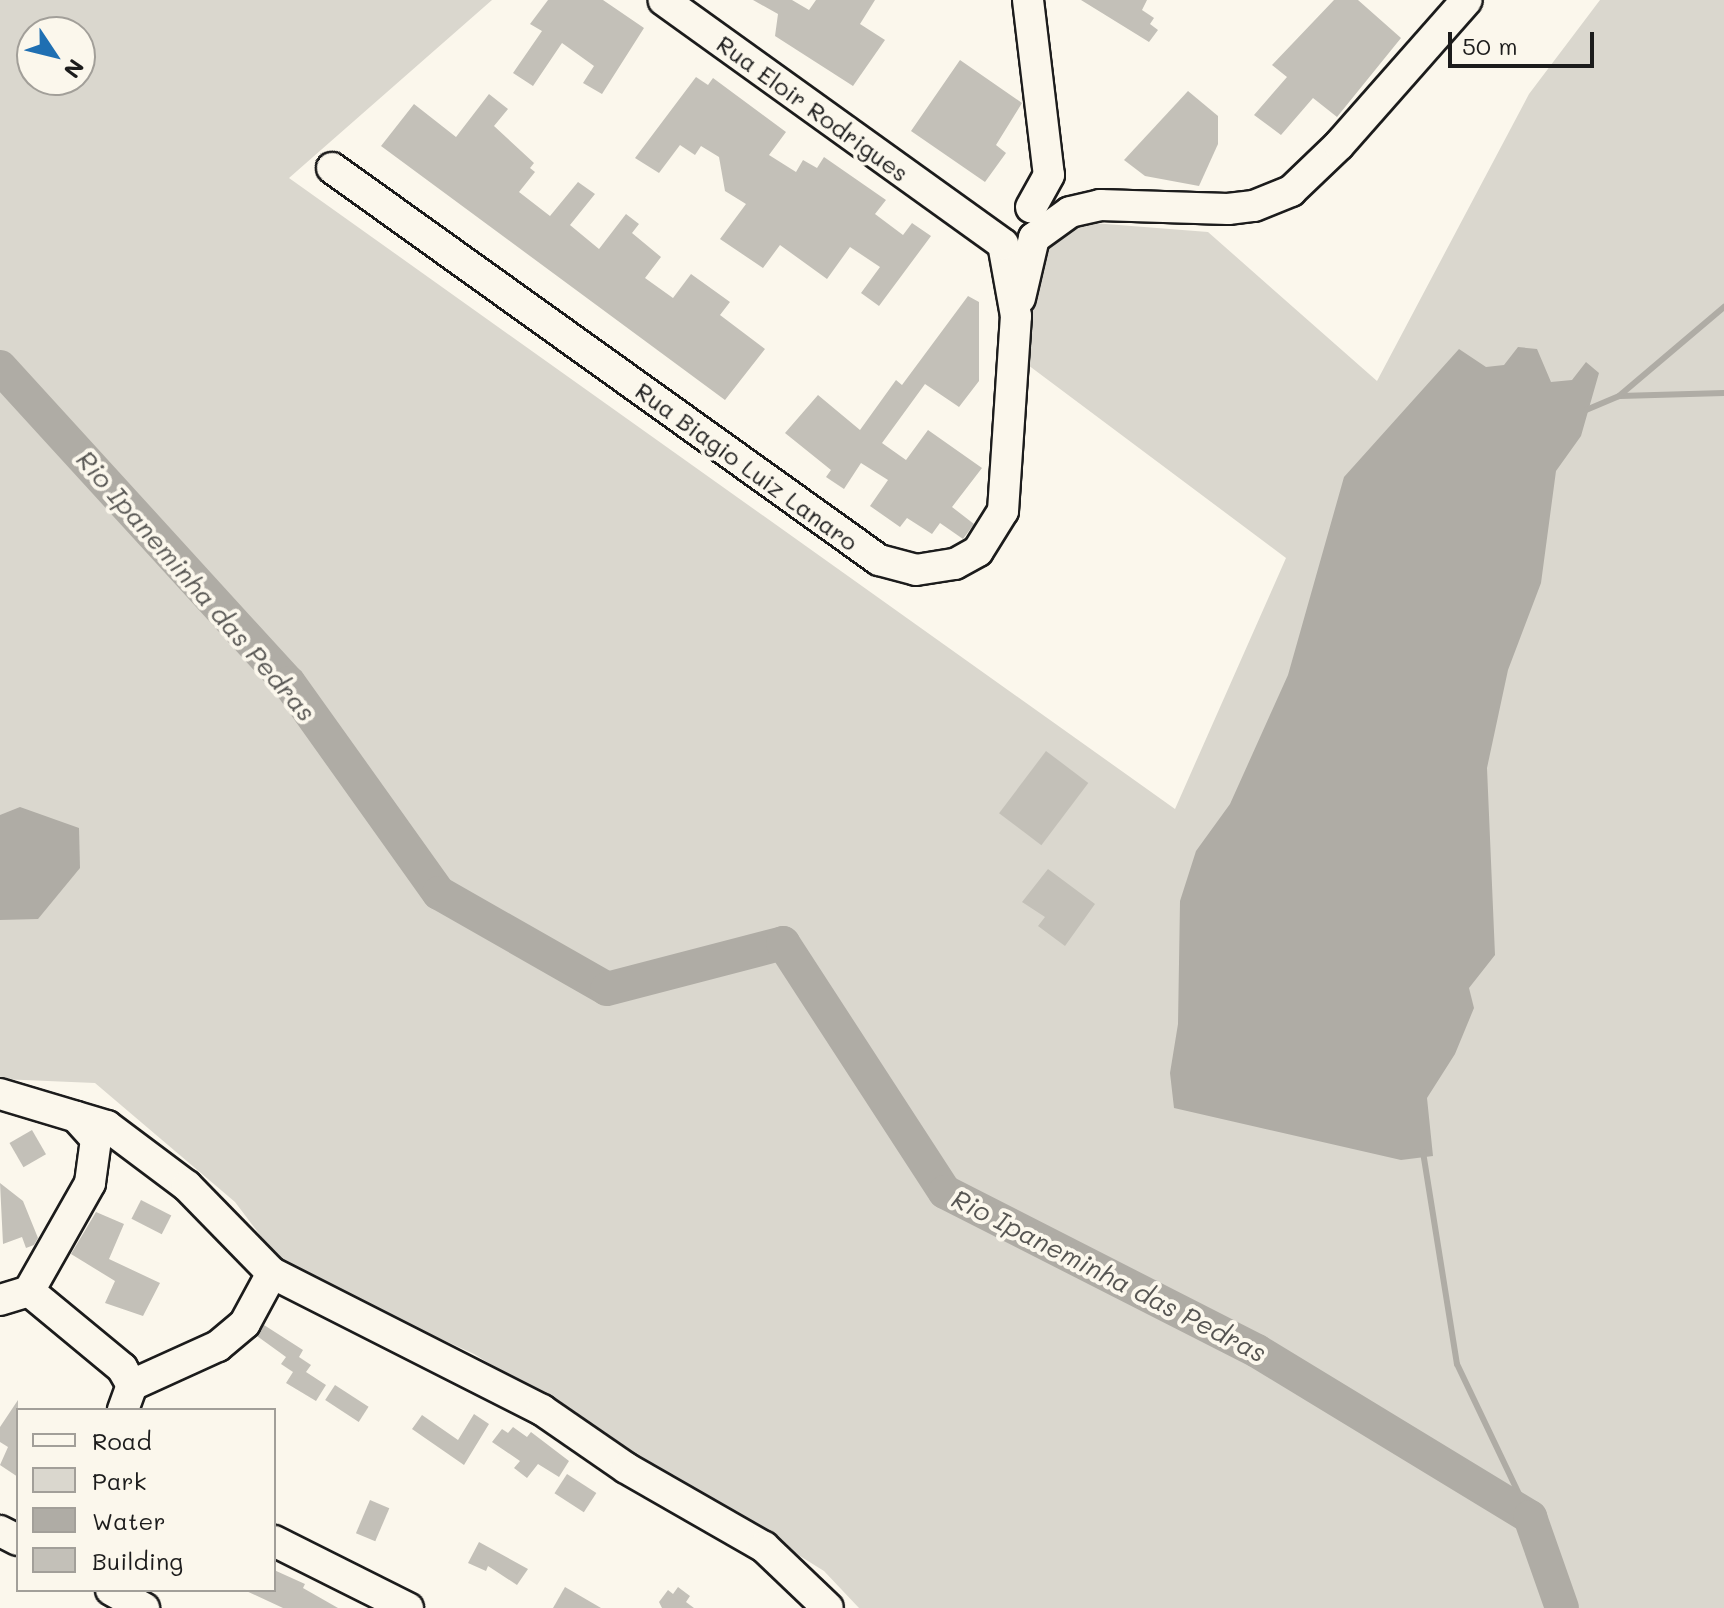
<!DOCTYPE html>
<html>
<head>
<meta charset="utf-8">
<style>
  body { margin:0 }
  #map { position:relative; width:1724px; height:1608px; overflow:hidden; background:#fbf7ec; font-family:Mali,sans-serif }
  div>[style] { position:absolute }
  .green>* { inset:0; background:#dad7ce }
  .water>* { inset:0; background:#afaca5 }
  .stream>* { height:6px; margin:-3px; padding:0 3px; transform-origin:3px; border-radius:3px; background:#afaca5 }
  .river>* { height:34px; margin:-17px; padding:0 17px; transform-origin:17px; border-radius:17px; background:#afaca5 }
  .building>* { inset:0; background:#c3c0b8; transform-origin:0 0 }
  .roads { filter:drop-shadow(2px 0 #1c1c1c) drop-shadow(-2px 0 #1c1c1c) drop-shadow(0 2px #1c1c1c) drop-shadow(0 -2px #1c1c1c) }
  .minor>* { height:30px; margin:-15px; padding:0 15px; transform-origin:15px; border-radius:15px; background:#fbf7ec }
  span { translate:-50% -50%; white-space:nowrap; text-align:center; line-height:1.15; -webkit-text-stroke:8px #fbf7ec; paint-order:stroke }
  .street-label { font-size:24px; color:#1c1c1c }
  .water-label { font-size:26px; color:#575653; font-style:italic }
  .legend { position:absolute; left:16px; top:1408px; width:260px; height:184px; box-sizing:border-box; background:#fbf7ec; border:2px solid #a29f99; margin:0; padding:10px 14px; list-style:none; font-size:24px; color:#1c1c1c }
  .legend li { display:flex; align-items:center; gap:16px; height:40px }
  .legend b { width:40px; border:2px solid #a29f99 }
  .north { position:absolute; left:16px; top:16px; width:80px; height:80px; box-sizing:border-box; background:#fbf7ec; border:2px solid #a29f99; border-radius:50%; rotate:125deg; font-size:22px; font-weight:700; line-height:32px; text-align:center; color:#1c1c1c }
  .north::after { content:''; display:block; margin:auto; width:28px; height:36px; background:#1f6fb2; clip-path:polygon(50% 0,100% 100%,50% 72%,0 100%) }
  .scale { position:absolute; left:1448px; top:32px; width:146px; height:36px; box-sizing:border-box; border:4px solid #1c1c1c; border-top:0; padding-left:10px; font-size:24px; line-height:28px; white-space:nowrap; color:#1c1c1c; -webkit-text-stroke:6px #fbf7ec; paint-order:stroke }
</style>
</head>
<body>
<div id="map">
  <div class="green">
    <div style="clip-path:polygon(evenodd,0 0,492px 0,289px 178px,1175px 809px,1286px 558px,1024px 362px,1028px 309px,1047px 241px,1059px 231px,1093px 223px,1208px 232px,1377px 381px,1529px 94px,1600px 0,1724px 0,1724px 1608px,859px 1608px,824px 1571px,474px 1354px,285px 1268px,235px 1202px,95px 1083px,0 1079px,0 0,32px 32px,80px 32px,80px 80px,32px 80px,32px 32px)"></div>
  </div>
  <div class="water">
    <div style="clip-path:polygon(1518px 347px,1537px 349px,1551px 382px,1572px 380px,1586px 362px,1599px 373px,1581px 436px,1556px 471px,1541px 583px,1508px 670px,1487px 768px,1495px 955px,1469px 988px,1474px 1008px,1455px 1054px,1427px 1098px,1433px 1156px,1401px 1160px,1174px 1108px,1170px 1073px,1178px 1024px,1180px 901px,1196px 851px,1230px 804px,1288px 675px,1344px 477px,1459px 349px,1486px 367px,1504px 365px)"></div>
    <div style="clip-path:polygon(20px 807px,79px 828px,80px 868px,38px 919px,0 920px,0 815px)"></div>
  </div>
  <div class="stream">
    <div style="left:1620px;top:396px;width:104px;rotate:-1.7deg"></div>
    <div style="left:1586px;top:410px;width:36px;rotate:-23deg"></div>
    <div style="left:1619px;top:396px;width:138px;rotate:-40.3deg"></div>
    <div style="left:1423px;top:1152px;width:215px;rotate:80.9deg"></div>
    <div style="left:1457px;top:1364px;width:170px;rotate:64.5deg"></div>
  </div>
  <div class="river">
    <div style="left:0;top:367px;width:428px;rotate:47.6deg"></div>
    <div style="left:289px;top:683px;width:258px;rotate:54.5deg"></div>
    <div style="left:439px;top:893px;width:193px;rotate:29.7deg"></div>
    <div style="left:607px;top:989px;width:182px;rotate:-14.6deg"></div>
    <div style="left:783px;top:943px;width:297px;rotate:57deg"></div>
    <div style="left:945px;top:1192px;width:350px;rotate:27deg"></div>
    <div style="left:1257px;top:1351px;width:320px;rotate:31.3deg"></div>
    <div style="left:1530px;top:1517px;width:96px;rotate:70.6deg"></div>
  </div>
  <div class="building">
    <div style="clip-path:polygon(548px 0,603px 0,644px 28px,602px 94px,583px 83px,594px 66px,562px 43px,533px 86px,513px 73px,542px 31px,530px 24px)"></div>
    <div style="clip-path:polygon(753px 0,792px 0,809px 10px,816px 0,875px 0,860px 24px,885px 40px,853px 86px,775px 36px,778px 14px)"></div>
    <div style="clip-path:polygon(1081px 0,1147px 0,1142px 10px,1154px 18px,1150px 24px,1158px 30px,1149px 42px)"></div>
    <div style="clip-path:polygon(1334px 0,1358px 0,1401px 38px,1337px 117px,1313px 98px,1281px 135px,1254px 115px,1287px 77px,1272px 65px)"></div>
    <div style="clip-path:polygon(960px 60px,1022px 103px,996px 145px,1006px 153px,985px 182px,911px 131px)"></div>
    <div style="clip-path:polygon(696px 77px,708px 85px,713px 78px,786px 132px,769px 155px,796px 172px,803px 160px,817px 168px,824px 157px,886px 200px,875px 214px,903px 235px,912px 223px,931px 236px,879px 306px,861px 293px,880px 267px,850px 247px,827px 279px,780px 245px,763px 268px,720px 239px,746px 204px,725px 191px,719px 157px,701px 146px,695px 155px,680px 145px,659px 173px,635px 158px)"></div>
    <div style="clip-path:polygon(1188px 91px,1218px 116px,1218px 144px,1199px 186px,1145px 176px,1124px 160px)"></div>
    <div style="clip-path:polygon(489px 94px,508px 109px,494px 126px,534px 163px,530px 168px,535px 172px,519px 192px,550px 216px,578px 182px,595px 194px,570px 225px,599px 249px,626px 214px,639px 224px,632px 233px,661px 257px,645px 278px,673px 298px,691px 274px,730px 302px,720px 315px,765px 349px,725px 400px,381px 146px,414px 104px,456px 137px)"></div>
    <div style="clip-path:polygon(968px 296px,979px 302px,979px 381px,959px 407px,925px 384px,882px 443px,906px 460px,928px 430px,982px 468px,952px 507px,974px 524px,963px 539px,940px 523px,932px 534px,907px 518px,900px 527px,870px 506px,888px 480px,861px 463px,844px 489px,826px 477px,831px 470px,785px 433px,818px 395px,860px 430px,896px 380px,902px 385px)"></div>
    <div style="left:1046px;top:751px;width:53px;height:78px;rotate:37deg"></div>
    <div style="clip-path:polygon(1048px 869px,1095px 904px,1065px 946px,1038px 926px,1045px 917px,1022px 902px)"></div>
    <div style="left:32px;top:1130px;width:28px;height:26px;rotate:60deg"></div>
    <div style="clip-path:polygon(0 1183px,23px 1201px,38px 1238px,34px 1245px,26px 1248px,22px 1237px,3px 1244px)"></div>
    <div style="left:141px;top:1200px;width:34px;height:21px;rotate:27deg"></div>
    <div style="clip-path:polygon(96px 1212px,124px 1224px,109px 1259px,160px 1283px,143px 1316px,105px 1303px,115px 1281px,71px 1254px)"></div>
    <div style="clip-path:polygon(264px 1325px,303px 1350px,299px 1357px,311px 1365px,306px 1372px,326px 1385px,316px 1401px,286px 1383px,293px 1372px,281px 1364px,286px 1357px,257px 1336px)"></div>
    <div style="left:335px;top:1385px;width:40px;height:18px;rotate:33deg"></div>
    <div style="clip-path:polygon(18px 1400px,18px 1477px,0 1465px,8px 1447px,0 1442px,0 1427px)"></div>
    <div style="clip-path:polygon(474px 1414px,489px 1424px,464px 1465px,412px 1429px,422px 1415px,458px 1440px)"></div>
    <div style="clip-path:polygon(513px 1427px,527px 1437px,531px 1432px,569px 1461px,559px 1477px,538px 1464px,527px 1478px,514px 1468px,520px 1461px,492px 1442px,502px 1429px,508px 1433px)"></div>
    <div style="left:567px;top:1474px;width:35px;height:23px;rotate:33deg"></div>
    <div style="left:370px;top:1500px;width:21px;height:36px;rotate:23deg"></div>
    <div style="clip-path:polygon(479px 1542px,528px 1569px,517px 1585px,488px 1566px,486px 1571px,468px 1563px)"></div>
    <div style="clip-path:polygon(274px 1570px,305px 1584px,303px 1588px,338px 1608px,283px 1608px,244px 1590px,274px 1590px)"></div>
    <div style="clip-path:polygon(565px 1587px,601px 1608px,553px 1608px)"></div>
    <div style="clip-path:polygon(678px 1587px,690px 1596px,686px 1602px,694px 1608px,662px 1608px,659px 1602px,668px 1590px,673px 1594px)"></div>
  </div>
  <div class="roads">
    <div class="minor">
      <div style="left:1028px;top:0;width:176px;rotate:83.2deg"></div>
      <div style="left:1049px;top:175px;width:37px;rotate:119deg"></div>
      <div style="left:332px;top:168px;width:673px;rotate:35.63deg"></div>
      <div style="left:879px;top:560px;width:38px;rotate:15deg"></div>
      <div style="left:916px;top:570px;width:39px;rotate:-9deg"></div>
      <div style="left:955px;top:564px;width:26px;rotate:-29deg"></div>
      <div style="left:978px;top:551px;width:47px;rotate:-58deg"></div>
      <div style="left:1003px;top:511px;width:195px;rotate:-86.2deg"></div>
      <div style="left:1016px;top:316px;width:73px;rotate:-100.2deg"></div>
      <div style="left:1003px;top:244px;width:418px;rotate:-144.3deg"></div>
      <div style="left:1020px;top:298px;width:62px;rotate:-76.9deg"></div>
      <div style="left:1034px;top:238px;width:44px;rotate:-35.8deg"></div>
      <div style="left:1070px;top:212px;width:31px;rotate:-13deg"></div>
      <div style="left:1100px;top:205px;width:128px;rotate:1.8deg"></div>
      <div style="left:1228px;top:209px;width:26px;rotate:-7deg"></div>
      <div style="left:1254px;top:206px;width:40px;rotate:-22deg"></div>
      <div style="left:1291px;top:191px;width:66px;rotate:-43.8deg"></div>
      <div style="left:1339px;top:145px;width:193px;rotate:-48.6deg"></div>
      <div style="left:0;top:1094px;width:112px;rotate:16.7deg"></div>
      <div style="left:107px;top:1126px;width:100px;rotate:36.9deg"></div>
      <div style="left:187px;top:1186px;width:122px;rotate:45.7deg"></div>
      <div style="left:272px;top:1273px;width:303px;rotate:26.9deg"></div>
      <div style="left:542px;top:1410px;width:102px;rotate:34.6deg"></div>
      <div style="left:626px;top:1468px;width:159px;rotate:29.8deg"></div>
      <div style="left:764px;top:1547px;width:88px;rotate:43.6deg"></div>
      <div style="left:29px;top:1291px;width:124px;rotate:-60.5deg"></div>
      <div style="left:90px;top:1183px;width:44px;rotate:-82.2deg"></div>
      <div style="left:96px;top:1139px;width:30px;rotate:-132deg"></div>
      <div style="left:0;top:1300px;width:30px;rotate:-17deg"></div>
      <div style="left:29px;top:1291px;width:121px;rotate:39.6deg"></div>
      <div style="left:122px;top:1368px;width:20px;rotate:60deg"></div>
      <div style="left:132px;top:1385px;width:27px;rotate:110deg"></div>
      <div style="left:132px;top:1385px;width:94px;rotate:-24.4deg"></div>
      <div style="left:218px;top:1346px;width:35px;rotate:-40deg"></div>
      <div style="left:245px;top:1323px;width:57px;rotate:-61.6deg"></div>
      <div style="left:0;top:1531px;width:20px;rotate:27deg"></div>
      <div style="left:274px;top:1541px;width:150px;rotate:26.6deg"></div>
      <div style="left:111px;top:1590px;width:38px;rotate:29deg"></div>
    </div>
  </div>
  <div class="street-label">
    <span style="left:813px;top:108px;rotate:36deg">Rua Eloir Rodrigues</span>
    <span style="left:747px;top:466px;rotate:36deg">Rua Biagio Luiz Lanaro</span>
  </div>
  <div class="water-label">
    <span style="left:196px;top:586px;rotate:49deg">Rio Ipaneminha das Pedras</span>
    <span style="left:1109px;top:1276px;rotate:27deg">Rio Ipaneminha das Pedras</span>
  </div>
  <ul class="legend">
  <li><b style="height:10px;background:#fbf7ec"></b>Road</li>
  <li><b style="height:22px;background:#dad7ce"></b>Park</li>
  <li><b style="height:22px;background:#afaca5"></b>Water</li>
  <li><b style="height:22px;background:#c3c0b8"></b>Building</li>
  </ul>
  <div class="north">N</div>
  <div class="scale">50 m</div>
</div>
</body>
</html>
